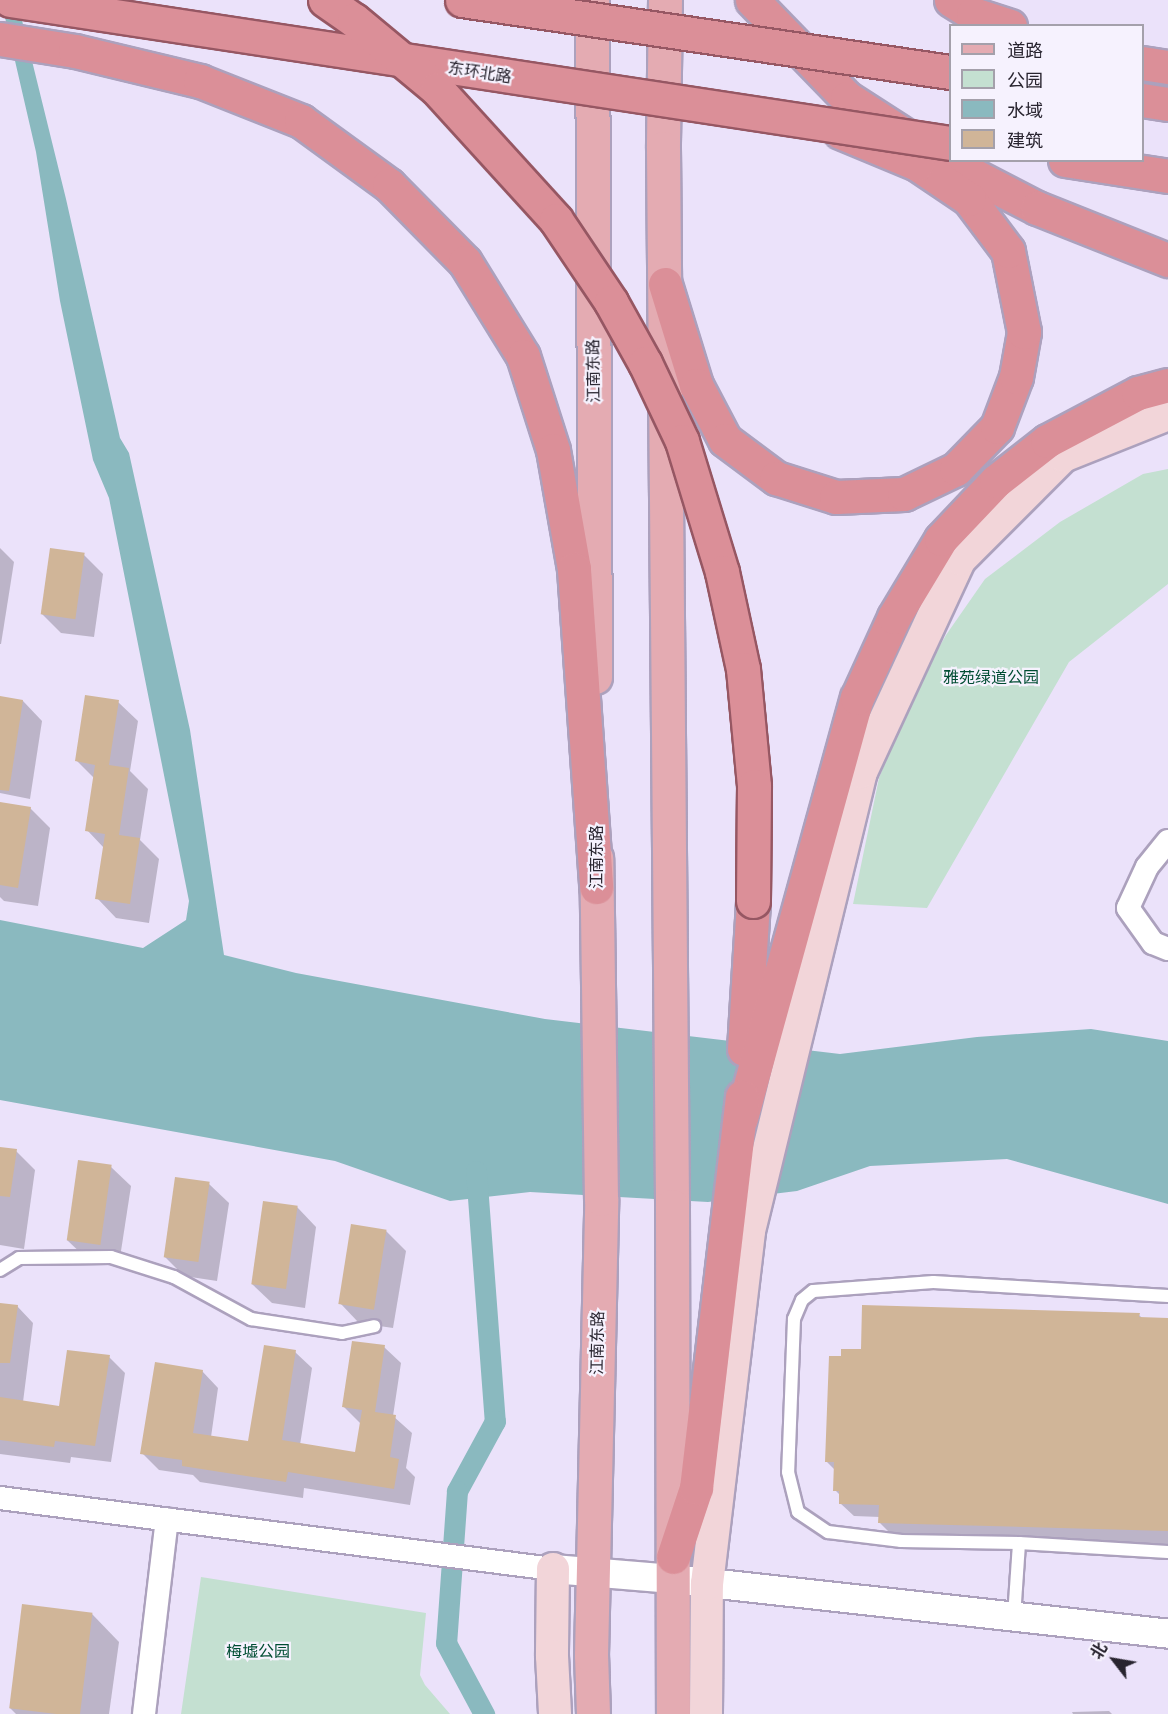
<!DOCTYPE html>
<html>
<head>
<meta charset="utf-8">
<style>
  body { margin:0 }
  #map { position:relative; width:1168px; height:1714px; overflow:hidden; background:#ebe2fa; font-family:"PT Sans Narrow","Noto Sans SC",sans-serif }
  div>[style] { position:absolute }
  .green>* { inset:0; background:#c4e0d1 }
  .water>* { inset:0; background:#8ab9bf }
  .shadow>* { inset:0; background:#0003 }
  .canal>* { height:21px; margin:-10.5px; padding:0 10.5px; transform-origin:10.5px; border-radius:10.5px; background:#8ab9bf }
  .building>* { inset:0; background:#d0b598; transform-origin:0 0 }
  .roads { filter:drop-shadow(2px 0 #aca1bd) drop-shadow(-2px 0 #aca1bd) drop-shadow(0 2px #aca1bd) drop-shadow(0 -2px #aca1bd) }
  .service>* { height:12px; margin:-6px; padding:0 6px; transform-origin:6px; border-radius:6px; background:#fff }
  .minor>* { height:22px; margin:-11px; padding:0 11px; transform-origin:11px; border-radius:11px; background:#fff }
  .tertiary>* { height:28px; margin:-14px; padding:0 14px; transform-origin:14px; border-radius:14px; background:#fff }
  .secondary>* { height:32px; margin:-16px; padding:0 16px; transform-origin:16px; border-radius:16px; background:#f2d5d9 }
  .primary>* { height:33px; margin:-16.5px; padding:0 16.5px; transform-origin:16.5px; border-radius:16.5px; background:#e4abb2 }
  .trunk>* { height:33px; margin:-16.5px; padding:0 16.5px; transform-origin:16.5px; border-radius:16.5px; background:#db8f98 }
  .bridges { filter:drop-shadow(2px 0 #965763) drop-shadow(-2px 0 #965763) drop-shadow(0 2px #965763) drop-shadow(0 -2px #965763) }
  .trunk-bridge>* { height:33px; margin:-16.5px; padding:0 16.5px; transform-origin:16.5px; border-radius:16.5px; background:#db8f98 }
  span { translate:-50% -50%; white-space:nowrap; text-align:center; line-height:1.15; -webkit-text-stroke:4.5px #f6f2fe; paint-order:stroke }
  .street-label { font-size:16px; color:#28242f }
  .park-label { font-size:16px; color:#004d33 }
  .legend { position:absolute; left:949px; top:24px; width:195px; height:138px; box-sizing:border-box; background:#f6f2fe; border:2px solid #a4a0ab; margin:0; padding:8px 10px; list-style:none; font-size:18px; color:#28242f }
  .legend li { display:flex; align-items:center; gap:12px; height:30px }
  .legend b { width:30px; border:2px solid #a4a0ab }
  .north { position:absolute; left:1084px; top:1630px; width:60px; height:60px; -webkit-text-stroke:4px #f6f2fe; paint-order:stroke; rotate:301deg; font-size:16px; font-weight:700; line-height:24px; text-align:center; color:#28242f }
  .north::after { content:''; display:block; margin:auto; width:21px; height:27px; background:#28242f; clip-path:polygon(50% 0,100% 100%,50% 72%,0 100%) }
</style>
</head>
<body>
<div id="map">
  <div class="green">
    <div style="clip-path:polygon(1168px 469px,1168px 584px,1069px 662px,927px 908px,853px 904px,879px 778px,914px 692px,946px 635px,985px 579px,1060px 522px,1143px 474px)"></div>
    <div style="clip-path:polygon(201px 1577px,426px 1613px,420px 1675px,425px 1685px,450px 1714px,181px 1714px)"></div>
  </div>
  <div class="water">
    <div style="clip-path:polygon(1px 0,17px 0,66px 199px,120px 438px,129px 453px,190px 730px,224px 955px,296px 973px,545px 1019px,840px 1054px,977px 1037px,1091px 1029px,1168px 1041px,1168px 1204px,1007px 1159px,870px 1166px,797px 1191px,708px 1202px,530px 1192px,450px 1201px,335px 1161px,0 1100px,0 920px,143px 948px,186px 920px,189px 901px,109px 498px,93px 460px,60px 301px,36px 152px)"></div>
  </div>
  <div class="shadow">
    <div style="clip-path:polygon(0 548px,14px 562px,1px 644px,0 644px)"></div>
    <div style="clip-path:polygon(84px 555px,103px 574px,94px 637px,61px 633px,41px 613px)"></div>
    <div style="clip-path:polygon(0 698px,23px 701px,42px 721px,30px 799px,0 793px)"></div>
    <div style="clip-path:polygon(118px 702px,138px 721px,130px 771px,148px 789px,140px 840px,159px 859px,149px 923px,116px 918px,97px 898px,104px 848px,87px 830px,95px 779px,77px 761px)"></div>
    <div style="clip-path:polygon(0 804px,30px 808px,50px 828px,38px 906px,4px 901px,0 897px)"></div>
    <div style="clip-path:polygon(0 1148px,16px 1151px,35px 1170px,24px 1249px,0 1245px)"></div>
    <div style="clip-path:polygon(111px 1167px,131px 1186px,119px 1264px,87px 1259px,67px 1240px)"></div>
    <div style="clip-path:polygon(209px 1184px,229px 1203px,217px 1281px,184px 1276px,164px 1256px)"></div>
    <div style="clip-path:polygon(297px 1207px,316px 1227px,305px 1308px,272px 1303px,252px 1284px)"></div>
    <div style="clip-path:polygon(386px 1231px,406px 1251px,393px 1328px,359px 1323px,340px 1303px)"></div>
    <div style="clip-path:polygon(0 1304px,17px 1306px,33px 1323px,23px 1402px,60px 1407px,109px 1357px,125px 1373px,111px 1462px,71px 1457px,70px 1463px,0 1454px)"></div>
    <div style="clip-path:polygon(1139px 1315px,1143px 1319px,1168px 1319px,1168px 1544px,893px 1536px,880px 1523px,880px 1517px,854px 1516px,840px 1503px,841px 1496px,835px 1490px,835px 1470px,826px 1461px,842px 1358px,862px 1351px)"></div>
    <div style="clip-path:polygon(384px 1347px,401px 1363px,393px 1416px,412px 1433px,406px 1468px,415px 1477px,410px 1505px,304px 1488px,303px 1498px,200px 1482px,193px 1475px,159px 1470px,142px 1453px,202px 1371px,218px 1388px,211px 1437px,249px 1443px,295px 1352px,312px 1368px,300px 1445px,357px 1454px,361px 1424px,344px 1407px)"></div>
    <div style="clip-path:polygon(92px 1614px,119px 1642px,109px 1714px,16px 1714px,10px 1708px)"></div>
    <div style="clip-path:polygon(1109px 1711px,1112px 1714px,1073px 1714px,1072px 1712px)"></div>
  </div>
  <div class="canal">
    <div style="left:476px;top:1171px;width:251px;rotate:85.7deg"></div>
    <div style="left:495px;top:1421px;width:80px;rotate:118.5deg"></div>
    <div style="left:457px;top:1491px;width:152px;rotate:94.1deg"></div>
    <div style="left:446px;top:1643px;width:81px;rotate:61.8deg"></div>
  </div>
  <div class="building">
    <div style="left:50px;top:548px;width:35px;height:67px;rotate:8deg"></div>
    <div style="clip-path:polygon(85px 695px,119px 700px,109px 765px,129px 768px,119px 835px,140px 838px,130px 904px,95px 899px,105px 834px,85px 831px,95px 765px,75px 761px)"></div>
    <div style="clip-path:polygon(0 696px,23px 700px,9px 791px,0 790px)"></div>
    <div style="clip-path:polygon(0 802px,31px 807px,18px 888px,0 885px)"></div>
    <div style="clip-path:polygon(0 1147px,17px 1149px,10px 1197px,0 1196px)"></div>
    <div style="left:78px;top:1160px;width:34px;height:81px;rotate:8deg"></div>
    <div style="left:175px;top:1177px;width:35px;height:81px;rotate:8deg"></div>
    <div style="left:263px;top:1201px;width:35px;height:84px;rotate:8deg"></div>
    <div style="left:351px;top:1224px;width:36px;height:81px;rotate:9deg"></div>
    <div style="clip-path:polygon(0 1303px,18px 1305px,10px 1363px,0 1363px)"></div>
    <div style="clip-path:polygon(862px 1305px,1140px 1313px,1139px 1317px,1168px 1318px,1168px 1531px,878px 1523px,879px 1505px,839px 1504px,839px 1491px,833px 1491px,834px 1462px,825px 1462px,829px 1356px,841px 1356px,841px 1349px,861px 1349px)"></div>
    <div style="clip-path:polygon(352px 1341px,385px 1345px,375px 1412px,396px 1415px,390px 1457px,399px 1459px,394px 1489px,288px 1472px,286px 1482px,182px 1466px,182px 1460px,140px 1454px,155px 1362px,203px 1370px,193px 1433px,248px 1441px,264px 1345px,296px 1350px,282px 1440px,355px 1452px,362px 1410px,342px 1407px)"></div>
    <div style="clip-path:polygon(67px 1350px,110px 1355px,95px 1446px,55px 1441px,54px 1447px,0 1440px,0 1397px,59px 1406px)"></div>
    <div style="left:22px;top:1604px;width:71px;height:105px;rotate:7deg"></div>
  </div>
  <div class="roads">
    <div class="service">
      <div style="left:0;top:1270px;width:22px;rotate:-32deg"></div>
      <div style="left:19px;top:1258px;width:92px;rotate:-0.6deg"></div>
      <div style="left:111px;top:1257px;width:66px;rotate:17.6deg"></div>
      <div style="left:174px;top:1277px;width:88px;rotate:28.6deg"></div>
      <div style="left:251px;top:1319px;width:92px;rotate:8.7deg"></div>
      <div style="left:342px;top:1333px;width:33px;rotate:-12deg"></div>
      <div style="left:1168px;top:1296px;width:235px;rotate:-176.6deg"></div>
      <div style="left:933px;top:1282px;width:120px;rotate:175.7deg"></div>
      <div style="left:813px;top:1291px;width:14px;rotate:141deg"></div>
      <div style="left:802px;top:1300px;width:21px;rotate:113deg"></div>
      <div style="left:794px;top:1319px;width:153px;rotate:92.2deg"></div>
      <div style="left:788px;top:1472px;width:41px;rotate:76deg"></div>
      <div style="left:798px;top:1512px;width:36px;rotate:34deg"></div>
      <div style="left:828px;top:1532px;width:74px;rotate:7deg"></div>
      <div style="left:901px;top:1541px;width:118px;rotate:1deg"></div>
      <div style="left:1019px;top:1543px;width:149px;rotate:3.5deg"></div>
      <div style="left:1014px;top:1617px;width:74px;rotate:-86.1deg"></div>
    </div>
    <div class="minor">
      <div style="left:1168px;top:841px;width:33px;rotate:129deg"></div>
      <div style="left:1147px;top:867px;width:45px;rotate:114.9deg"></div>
      <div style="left:1128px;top:908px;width:43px;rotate:54.5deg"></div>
      <div style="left:1153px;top:943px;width:16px;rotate:22deg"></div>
      <div style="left:0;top:1498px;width:558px;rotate:7.32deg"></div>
      <div style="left:144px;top:1714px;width:196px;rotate:-83.3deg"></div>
    </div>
    <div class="tertiary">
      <div style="left:553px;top:1569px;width:120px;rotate:4.8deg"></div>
      <div style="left:673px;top:1579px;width:498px;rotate:6.3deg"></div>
    </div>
    <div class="secondary">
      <div style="left:553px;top:1569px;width:87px;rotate:90.7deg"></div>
      <div style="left:552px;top:1656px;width:58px;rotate:87deg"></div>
      <div style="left:706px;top:1714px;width:130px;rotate:-89.6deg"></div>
      <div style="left:707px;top:1584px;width:355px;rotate:-83.2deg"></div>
      <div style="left:749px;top:1231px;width:472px;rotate:-76.3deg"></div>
      <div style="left:861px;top:772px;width:235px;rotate:-65.1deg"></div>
      <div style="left:960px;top:559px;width:146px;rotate:-45deg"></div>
      <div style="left:1063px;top:456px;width:113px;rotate:-21.8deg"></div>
    </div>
    <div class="primary">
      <div style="left:592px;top:0;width:677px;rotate:89.75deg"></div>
      <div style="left:665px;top:0;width:148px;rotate:90.8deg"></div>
      <div style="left:663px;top:148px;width:1058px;rotate:89.51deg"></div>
      <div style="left:672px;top:1206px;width:508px;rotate:89.89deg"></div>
      <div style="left:593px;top:1714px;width:59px;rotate:-91.9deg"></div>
      <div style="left:591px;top:1655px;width:456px;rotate:-88.7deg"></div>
      <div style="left:601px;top:1199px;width:341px;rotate:-90.8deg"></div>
    </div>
    <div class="trunk">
      <div style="left:752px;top:0;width:136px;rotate:45.9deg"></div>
      <div style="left:847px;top:98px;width:113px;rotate:32.7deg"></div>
      <div style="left:942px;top:159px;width:107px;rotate:27.3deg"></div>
      <div style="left:1037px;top:208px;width:141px;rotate:21.7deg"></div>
      <div style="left:951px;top:0;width:26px;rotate:32deg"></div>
      <div style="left:973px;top:14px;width:39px;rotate:18deg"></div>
      <div style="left:0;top:39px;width:76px;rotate:9.1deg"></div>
      <div style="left:75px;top:51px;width:129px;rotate:13.5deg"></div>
      <div style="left:200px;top:81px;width:109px;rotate:21.6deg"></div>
      <div style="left:301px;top:121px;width:109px;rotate:36deg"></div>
      <div style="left:389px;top:185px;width:108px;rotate:45.4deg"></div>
      <div style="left:465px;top:262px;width:110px;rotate:58.3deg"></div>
      <div style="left:523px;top:356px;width:99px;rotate:72.3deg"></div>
      <div style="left:553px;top:450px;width:121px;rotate:80deg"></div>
      <div style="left:574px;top:569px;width:319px;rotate:86deg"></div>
      <div style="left:1142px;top:63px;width:26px;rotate:9deg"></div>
      <div style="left:1142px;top:100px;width:26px;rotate:9deg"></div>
      <div style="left:1065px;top:160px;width:104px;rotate:8.8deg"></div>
      <div style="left:665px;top:284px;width:106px;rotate:72.9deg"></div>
      <div style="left:696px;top:385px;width:62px;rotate:62.2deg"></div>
      <div style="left:725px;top:440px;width:64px;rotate:36.7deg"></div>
      <div style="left:776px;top:478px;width:63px;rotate:17.6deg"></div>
      <div style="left:836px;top:497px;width:68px;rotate:-2.5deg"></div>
      <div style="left:904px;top:494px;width:58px;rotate:-25.7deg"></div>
      <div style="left:956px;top:469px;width:59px;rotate:-45.7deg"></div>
      <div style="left:997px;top:427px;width:53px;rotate:-69.2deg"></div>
      <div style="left:1016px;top:377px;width:46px;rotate:-79.9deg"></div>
      <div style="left:1024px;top:332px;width:83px;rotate:-101.2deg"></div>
      <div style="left:1008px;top:251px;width:65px;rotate:-126.9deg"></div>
      <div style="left:969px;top:199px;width:63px;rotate:-146.1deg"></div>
      <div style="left:917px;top:164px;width:83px;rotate:-157.4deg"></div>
      <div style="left:744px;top:1049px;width:148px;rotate:-86.5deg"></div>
      <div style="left:741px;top:1118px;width:436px;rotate:-74.6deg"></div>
      <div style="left:857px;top:698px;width:89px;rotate:-65.4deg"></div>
      <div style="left:894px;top:617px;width:91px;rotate:-58.9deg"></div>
      <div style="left:941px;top:539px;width:80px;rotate:-46.5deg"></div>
      <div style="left:996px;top:481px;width:65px;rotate:-38.1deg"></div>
      <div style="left:1047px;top:441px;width:103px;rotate:-27.8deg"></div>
      <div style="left:1138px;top:393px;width:31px;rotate:-15deg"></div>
      <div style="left:673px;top:1557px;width:73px;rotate:-71.6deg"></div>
      <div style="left:696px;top:1488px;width:394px;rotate:-83.3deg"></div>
    </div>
  </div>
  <div class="bridges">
    <div class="trunk-bridge">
      <div style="left:10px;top:0;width:951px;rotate:8.65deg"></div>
      <div style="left:325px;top:0;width:35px;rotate:35deg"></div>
      <div style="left:354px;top:20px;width:108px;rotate:39.7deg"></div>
      <div style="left:437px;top:89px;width:177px;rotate:47.7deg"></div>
      <div style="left:556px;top:220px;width:99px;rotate:56.1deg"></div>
      <div style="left:611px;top:302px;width:70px;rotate:60.9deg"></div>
      <div style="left:645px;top:363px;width:86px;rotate:64.6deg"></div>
      <div style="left:682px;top:441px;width:137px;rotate:73deg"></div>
      <div style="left:722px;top:572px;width:99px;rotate:77.8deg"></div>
      <div style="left:743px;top:669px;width:118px;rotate:84.6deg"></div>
      <div style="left:754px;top:786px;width:115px;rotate:90.5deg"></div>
      <div style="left:462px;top:0;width:493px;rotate:8.4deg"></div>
    </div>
  </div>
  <div class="street-label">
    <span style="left:480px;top:72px;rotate:9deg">东环北路</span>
    <span style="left:593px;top:371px;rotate:-91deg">江南东路</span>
    <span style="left:596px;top:857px;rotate:-90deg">江南东路</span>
    <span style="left:597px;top:1343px;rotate:-89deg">江南东路</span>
  </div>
  <div class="park-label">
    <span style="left:991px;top:677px">雅苑绿道公园</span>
    <span style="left:258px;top:1651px">梅墟公园</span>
  </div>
  <ul class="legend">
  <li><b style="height:8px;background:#e4abb2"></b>道路</li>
  <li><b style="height:16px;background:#c4e0d1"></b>公园</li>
  <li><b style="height:16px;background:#8ab9bf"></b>水域</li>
  <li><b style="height:16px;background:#d0b598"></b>建筑</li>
  </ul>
  <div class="north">北</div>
</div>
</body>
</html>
